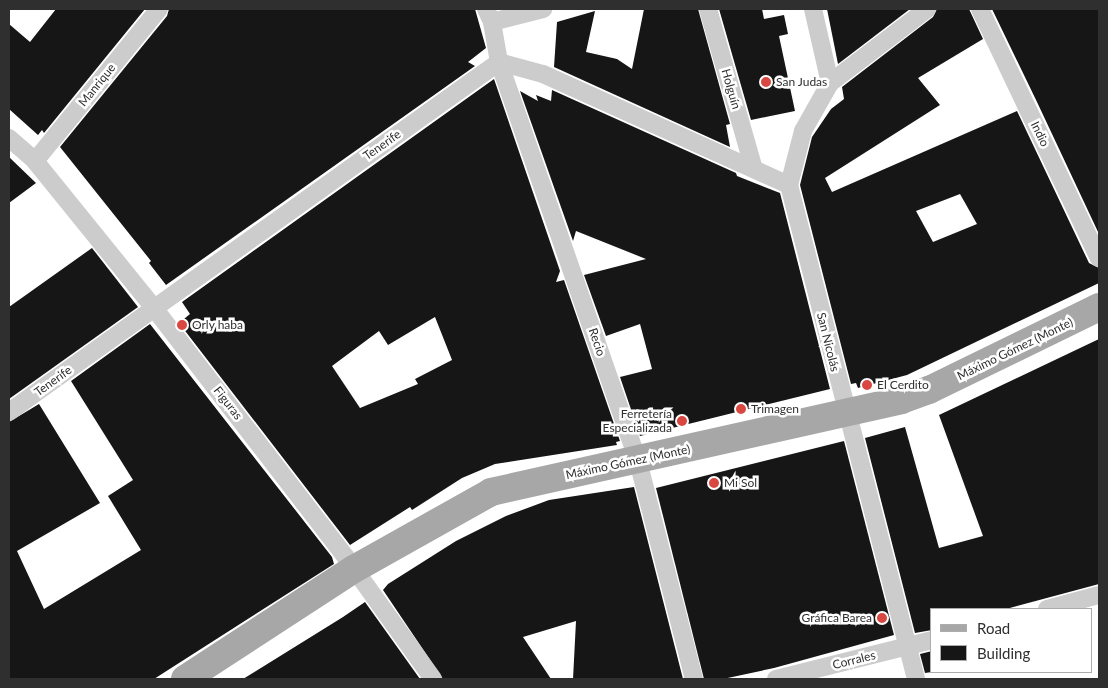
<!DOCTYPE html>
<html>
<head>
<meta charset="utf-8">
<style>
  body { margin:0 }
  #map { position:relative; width:1108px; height:688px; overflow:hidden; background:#fff; font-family:Lato,sans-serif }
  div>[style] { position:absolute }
  .building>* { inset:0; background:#161616 }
  .street>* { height:18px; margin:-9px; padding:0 9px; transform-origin:9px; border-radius:9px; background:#ccc }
  .primary>* { height:28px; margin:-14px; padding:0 14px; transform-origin:14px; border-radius:14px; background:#a7a7a7 }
  .dots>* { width:14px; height:14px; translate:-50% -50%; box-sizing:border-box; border:2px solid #fff; border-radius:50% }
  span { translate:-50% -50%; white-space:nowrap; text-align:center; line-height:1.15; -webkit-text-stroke:5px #fff; paint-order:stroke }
  .poi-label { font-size:12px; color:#2f2f2f }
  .left { translate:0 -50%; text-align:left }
  .right { translate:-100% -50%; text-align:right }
  .street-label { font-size:12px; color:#2f2f2f }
  .frame { position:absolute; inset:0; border:10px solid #2f2f2f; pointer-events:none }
  .legend { position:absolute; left:930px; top:608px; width:162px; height:65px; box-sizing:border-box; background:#fff; border:1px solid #acacac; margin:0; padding:6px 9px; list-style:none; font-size:15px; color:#2f2f2f }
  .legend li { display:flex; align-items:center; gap:10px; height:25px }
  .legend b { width:25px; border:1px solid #acacac }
</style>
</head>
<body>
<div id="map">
  <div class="building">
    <div style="clip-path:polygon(56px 9px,145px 9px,44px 133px,42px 130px,38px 135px,9px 109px,9px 24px,30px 42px)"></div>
    <div style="clip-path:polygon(169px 9px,475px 9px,486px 48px,468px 62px,475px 66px,166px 285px,149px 263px,151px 261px,60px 147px,167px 16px)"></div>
    <div style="clip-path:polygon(644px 9px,698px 9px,730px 124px,726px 125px,730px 147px,554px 67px,557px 22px,595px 11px,586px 52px,617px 59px,632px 69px)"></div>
    <div style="clip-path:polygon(719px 9px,762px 9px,764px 19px,784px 15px,788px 34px,779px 36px,795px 111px,751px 120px)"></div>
    <div style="clip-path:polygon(827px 9px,910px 9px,838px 64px)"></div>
    <div style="clip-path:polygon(evenodd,937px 9px,969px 9px,983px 39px,918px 78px,940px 105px,825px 178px,832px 192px,1017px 111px,1089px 263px,1099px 268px,1099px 283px,907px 375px,858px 388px,856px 383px,851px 384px,800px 185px,812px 137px,831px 109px,844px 99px,842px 87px,933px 17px,937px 9px,960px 194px,977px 224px,933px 242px,916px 211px,960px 194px)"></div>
    <div style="clip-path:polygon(992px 9px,1099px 9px,1099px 234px,1037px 102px)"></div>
    <div style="clip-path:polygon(evenodd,494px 79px,560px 271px,556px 282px,564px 280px,620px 441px,616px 442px,617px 445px,495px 464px,462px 478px,412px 510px,410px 507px,350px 545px,179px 323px,190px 314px,182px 302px,494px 79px,435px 317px,452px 360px,415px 379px,418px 384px,360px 408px,332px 366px,379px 331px,388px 345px,435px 317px)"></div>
    <div style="clip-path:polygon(552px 90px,736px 173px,737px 176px,780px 193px,830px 389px,640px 436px,620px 377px,652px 369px,640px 324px,606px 336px,584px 275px,646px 259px,576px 231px,573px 241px,520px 91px,538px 101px,536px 95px,551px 101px)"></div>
    <div style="clip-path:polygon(9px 157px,36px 183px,9px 203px)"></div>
    <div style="clip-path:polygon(92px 248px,138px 307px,9px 399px,9px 307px)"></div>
    <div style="clip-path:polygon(150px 324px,332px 557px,334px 564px,154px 679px,9px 679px,9px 422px,39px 404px,100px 503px,17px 551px,44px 609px,141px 550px,108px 496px,133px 480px,71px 381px)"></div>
    <div style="clip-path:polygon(1099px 339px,1099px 584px,1006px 609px,932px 609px,932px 630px,915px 633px,865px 438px,905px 427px,939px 548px,983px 536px,939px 415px)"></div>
    <div style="clip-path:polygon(844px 441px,894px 635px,774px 668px,723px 679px,704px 679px,656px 488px)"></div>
    <div style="clip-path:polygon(634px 487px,683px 679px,573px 679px,576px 621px,523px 637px,551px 679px,443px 679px,383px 590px,388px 584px,456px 541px,506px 516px,549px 500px)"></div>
    <div style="clip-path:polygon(365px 602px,420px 679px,243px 679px,343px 617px)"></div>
    <div style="clip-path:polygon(932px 651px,932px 672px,925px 673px,920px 654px)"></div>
  </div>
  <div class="street">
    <div style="left:486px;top:9px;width:14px;rotate:65deg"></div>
    <div style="left:492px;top:22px;width:41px;rotate:80.1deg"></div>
    <div style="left:499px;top:62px;width:423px;rotate:70.8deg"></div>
    <div style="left:638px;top:461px;width:225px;rotate:75.6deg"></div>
    <div style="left:708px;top:9px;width:166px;rotate:74deg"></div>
    <div style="left:813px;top:9px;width:76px;rotate:77.1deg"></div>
    <div style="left:830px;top:83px;width:55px;rotate:119.4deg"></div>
    <div style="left:803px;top:131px;width:56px;rotate:104.5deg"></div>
    <div style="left:789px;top:185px;width:510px;rotate:75.58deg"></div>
    <div style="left:980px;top:9px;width:276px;rotate:64.5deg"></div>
    <div style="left:492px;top:22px;width:53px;rotate:-14.3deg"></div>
    <div style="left:830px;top:83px;width:122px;rotate:-37.3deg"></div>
    <div style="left:9px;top:138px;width:35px;rotate:41deg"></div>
    <div style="left:35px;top:161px;width:189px;rotate:51deg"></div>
    <div style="left:154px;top:308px;width:313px;rotate:52.4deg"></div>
    <div style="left:345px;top:556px;width:151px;rotate:54.4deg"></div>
    <div style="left:35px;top:161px;width:196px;rotate:-50.8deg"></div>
    <div style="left:9px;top:412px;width:602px;rotate:-35.54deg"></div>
    <div style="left:499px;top:62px;width:46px;rotate:15.3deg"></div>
    <div style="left:543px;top:74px;width:270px;rotate:24.3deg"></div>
    <div style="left:1047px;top:609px;width:54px;rotate:-15.1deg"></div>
    <div style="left:776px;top:679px;width:161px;rotate:-14deg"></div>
  </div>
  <div class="primary">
    <div style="left:185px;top:679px;width:202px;rotate:-33.1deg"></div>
    <div style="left:354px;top:569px;width:157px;rotate:-29.3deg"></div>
    <div style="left:491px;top:492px;width:420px;rotate:-12.6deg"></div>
    <div style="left:901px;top:400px;width:30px;rotate:-20deg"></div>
    <div style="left:929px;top:390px;width:189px;rotate:-26deg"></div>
  </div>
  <div class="dots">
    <div style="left:766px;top:82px;background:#d84740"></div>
    <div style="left:182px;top:325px;background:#d84740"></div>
    <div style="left:867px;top:385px;background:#d84740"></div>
    <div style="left:741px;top:409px;background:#d84740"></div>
    <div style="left:682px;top:421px;background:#d84740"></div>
    <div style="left:714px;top:483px;background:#d84740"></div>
    <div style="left:882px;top:618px;background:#d84740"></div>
  </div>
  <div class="poi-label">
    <span class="left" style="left:776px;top:82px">San Judas</span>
    <span class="left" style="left:192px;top:325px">Orly haba</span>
    <span class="left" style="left:877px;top:385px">El Cerdito</span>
    <span class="left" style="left:751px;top:409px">Trimagen</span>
    <span class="right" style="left:672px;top:421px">Ferretería<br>Especializada</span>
    <span class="left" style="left:724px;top:483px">Mi Sol</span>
    <span class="right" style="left:872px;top:618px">Gráfica Barea</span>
  </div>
  <div class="street-label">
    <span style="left:97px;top:85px;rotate:-51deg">Manrique</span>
    <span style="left:731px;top:89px;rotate:74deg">Holguín</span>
    <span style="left:1040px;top:134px;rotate:64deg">Indio</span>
    <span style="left:382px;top:145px;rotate:-35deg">Tenerife</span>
    <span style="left:597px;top:342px;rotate:71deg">Recio</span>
    <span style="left:828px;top:342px;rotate:76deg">San Nicolás</span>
    <span style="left:1015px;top:349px;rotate:-26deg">Máximo Gómez (Monte)</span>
    <span style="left:53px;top:381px;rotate:-36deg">Tenerife</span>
    <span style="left:228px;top:403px;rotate:52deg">Figuras</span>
    <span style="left:628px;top:462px;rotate:-12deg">Máximo Gómez (Monte)</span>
    <span style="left:854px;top:660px;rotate:-14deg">Corrales</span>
  </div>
  <div class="frame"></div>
  <ul class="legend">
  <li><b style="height:6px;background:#a7a7a7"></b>Road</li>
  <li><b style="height:14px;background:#161616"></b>Building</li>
  </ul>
</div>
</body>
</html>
